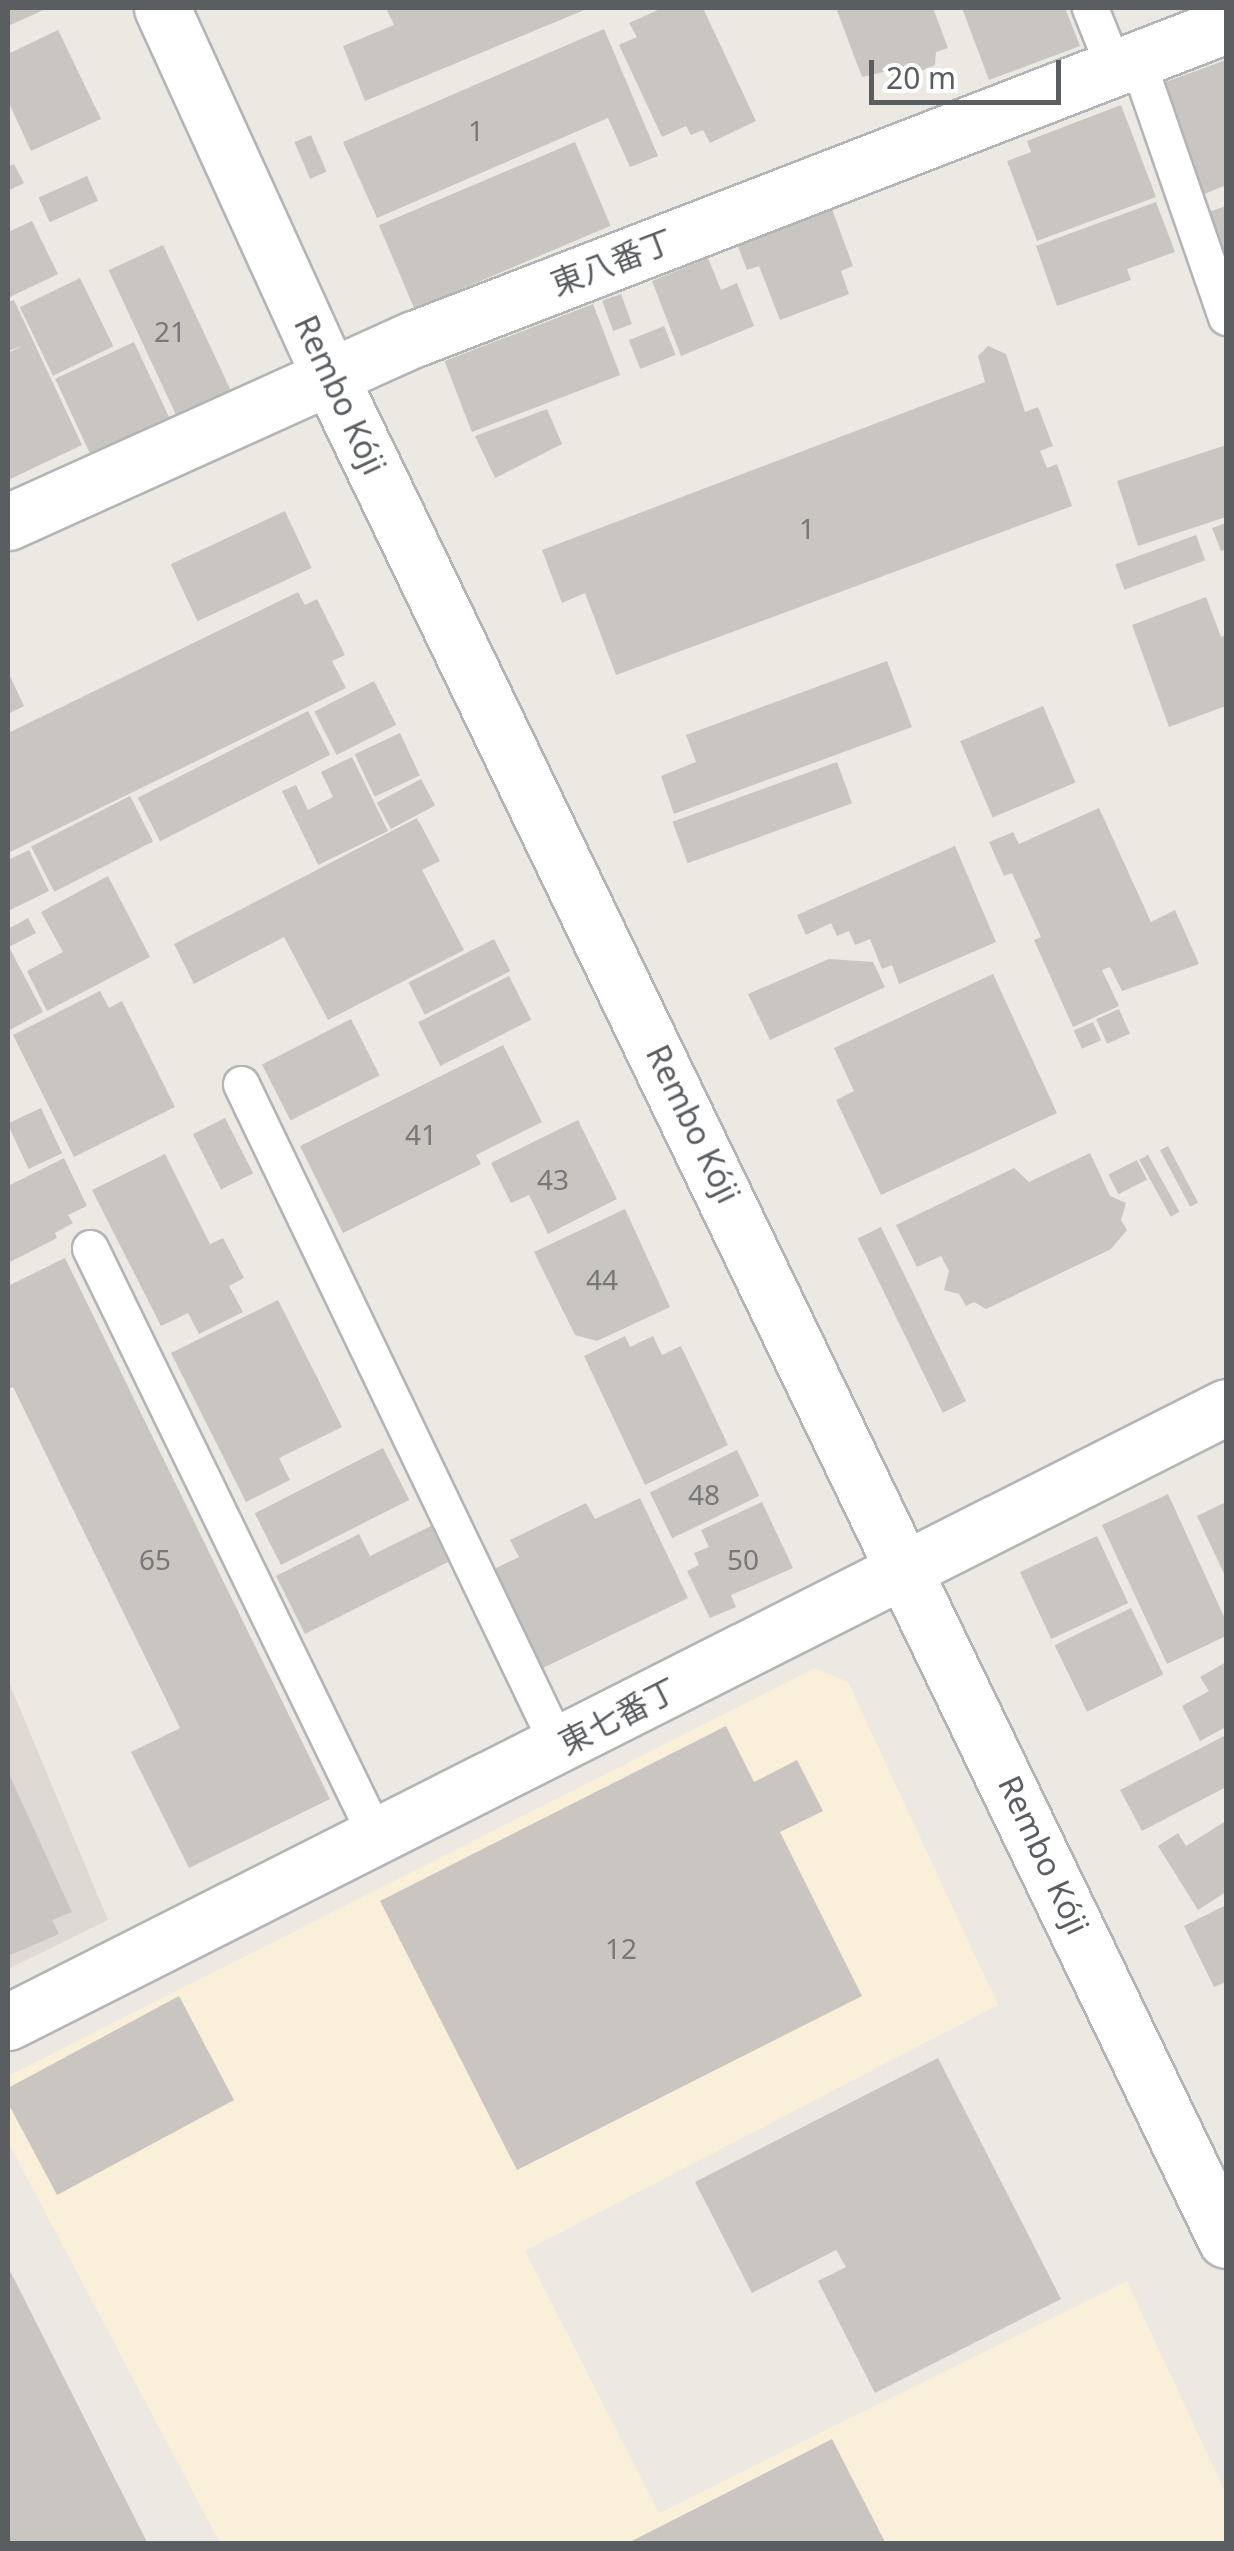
<!DOCTYPE html>
<html>
<head>
<meta charset="utf-8">
<style>
  body { margin:0 }
  #map { position:relative; width:1234px; height:2551px; overflow:hidden; background:#ece9e2; font-family:"Noto Sans","Noto Sans JP",sans-serif }
  div>[style] { position:absolute }
  .commercial>* { inset:0; background:#faefd9 }
  .education>* { inset:0; background:#dedad3 }
  .building>* { inset:0; background:#c9c5c0; transform-origin:0 0 }
  .roads { filter:drop-shadow(2px 0 #b2b5b8) drop-shadow(-2px 0 #b2b5b8) drop-shadow(0 2px #b2b5b8) drop-shadow(0 -2px #b2b5b8) }
  .lane>* { height:35px; margin:-17.5px; padding:0 17.5px; transform-origin:17.5px; border-radius:17.5px; background:#fff }
  .street>* { height:55px; margin:-27.5px; padding:0 27.5px; transform-origin:27.5px; border-radius:27.5px; background:#fff }
  .secondary>* { height:55px; margin:-27.5px; padding:0 27.5px; transform-origin:27.5px; border-radius:27.5px; background:#fff }
  span { translate:-50% -50%; white-space:nowrap; text-align:center; line-height:1.15; -webkit-text-stroke:10px #fff; paint-order:stroke }
  .number-label { font-size:28px; color:#767879 }
  .number-label span { -webkit-text-stroke-width:0 }
  .street-label { font-size:32px; color:#5a5e61 }
  .frame { position:absolute; inset:0; border:10px solid #5a5e61; pointer-events:none }
  .scale { position:absolute; left:869px; top:60px; width:192px; height:45px; box-sizing:border-box; border:5px solid #5a5e61; border-top:0; padding-left:12px; font-size:30px; line-height:35px; white-space:nowrap; color:#5a5e61; -webkit-text-stroke:8px #fff; paint-order:stroke }
</style>
</head>
<body>
<div id="map">
  <div class="commercial">
    <div style="clip-path:polygon(815px 1668px,848px 1682px,998px 2005px,525px 2251px,659px 2513px,1127px 2281px,1226px 2494px,1226px 2543px,220px 2543px,8px 2142px,8px 2076px)"></div>
  </div>
  <div class="education">
    <div style="clip-path:polygon(8px 1680px,108px 1920px,8px 1969px)"></div>
  </div>
  <div class="building">
    <div style="clip-path:polygon(8px 8px,48px 8px,8px 26px)"></div>
    <div style="clip-path:polygon(386px 8px,589px 8px,365px 101px,343px 46px,394px 25px)"></div>
    <div style="clip-path:polygon(662px 8px,703px 8px,756px 121px,710px 143px,703px 130px,691px 135px,686px 126px,662px 137px,619px 45px,637px 37px,629px 23px)"></div>
    <div style="clip-path:polygon(836px 8px,933px 8px,948px 48px,936px 52px,935px 65px,897px 81px,888px 71px,862px 77px)"></div>
    <div style="clip-path:polygon(962px 8px,1065px 8px,1080px 46px,989px 80px)"></div>
    <div style="clip-path:polygon(604px 29px,658px 156px,630px 167px,608px 118px,377px 218px,343px 142px)"></div>
    <div style="clip-path:polygon(58px 30px,101px 119px,31px 151px,8px 101px,8px 54px)"></div>
    <div style="clip-path:polygon(1226px 60px,1226px 185px,1202px 195px,1160px 84px)"></div>
    <div style="clip-path:polygon(1121px 105px,1156px 197px,1037px 241px,1007px 161px,1031px 152px,1027px 141px)"></div>
    <div style="left:311px;top:135px;width:40px;height:18px;rotate:67deg"></div>
    <div style="left:575px;top:142px;width:91px;height:213px;rotate:67deg"></div>
    <div style="clip-path:polygon(14px 164px,24px 183px,8px 191px,8px 167px)"></div>
    <div style="left:87px;top:176px;width:27px;height:53px;rotate:66deg"></div>
    <div style="clip-path:polygon(1156px 202px,1175px 252px,1127px 269px,1131px 280px,1057px 306px,1036px 246px)"></div>
    <div style="clip-path:polygon(1226px 206px,1226px 260px,1209px 212px)"></div>
    <div style="clip-path:polygon(832px 209px,853px 266px,841px 271px,849px 294px,780px 320px,759px 266px,747px 270px,737px 244px)"></div>
    <div style="clip-path:polygon(32px 221px,58px 274px,8px 298px,8px 232px)"></div>
    <div style="left:163px;top:245px;width:161px;height:60px;rotate:65deg"></div>
    <div style="clip-path:polygon(708px 258px,721px 290px,737px 283px,754px 326px,681px 356px,652px 281px)"></div>
    <div style="left:80px;top:278px;width:76px;height:67px;rotate:64deg"></div>
    <div style="left:621px;top:294px;width:32px;height:20px;rotate:70deg"></div>
    <div style="clip-path:polygon(14px 300px,82px 445px,8px 480px,8px 353px,22px 346px,8px 351px,8px 302px)"></div>
    <div style="left:593px;top:304px;width:76px;height:159px;rotate:69deg"></div>
    <div style="left:664px;top:326px;width:31px;height:38px;rotate:68deg"></div>
    <div style="left:134px;top:342px;width:85px;height:87px;rotate:65deg"></div>
    <div style="clip-path:polygon(988px 346px,1006px 354px,1025px 412px,1038px 407px,1053px 446px,1040px 451px,1047px 468px,1057px 464px,1072px 506px,616px 675px,585px 593px,562px 603px,542px 550px,985px 382px,978px 356px)"></div>
    <div style="clip-path:polygon(547px 409px,562px 444px,495px 478px,475px 436px)"></div>
    <div style="clip-path:polygon(1226px 445px,1226px 517px,1138px 546px,1117px 481px)"></div>
    <div style="left:285px;top:511px;width:63px;height:126px;rotate:65deg"></div>
    <div style="clip-path:polygon(1226px 523px,1226px 549px,1221px 551px,1212px 528px)"></div>
    <div style="left:1196px;top:535px;width:27px;height:86px;rotate:70deg"></div>
    <div style="clip-path:polygon(298px 592px,305px 605px,317px 599px,345px 655px,332px 661px,346px 688px,8px 853px,8px 733px)"></div>
    <div style="clip-path:polygon(1206px 597px,1221px 637px,1226px 635px,1226px 706px,1169px 727px,1132px 625px)"></div>
    <div style="clip-path:polygon(887px 661px,912px 727px,674px 814px,661px 776px,696px 762px,686px 735px)"></div>
    <div style="clip-path:polygon(8px 672px,24px 706px,8px 714px)"></div>
    <div style="left:374px;top:681px;width:49px;height:67px;rotate:63deg"></div>
    <div style="left:1043px;top:706px;width:83px;height:90px;rotate:67deg"></div>
    <div style="left:308px;top:711px;width:49px;height:191px;rotate:63deg"></div>
    <div style="left:400px;top:733px;width:47px;height:50px;rotate:65deg"></div>
    <div style="clip-path:polygon(352px 757px,388px 831px,318px 865px,282px 791px,296px 785px,308px 810px,333px 797px,321px 772px)"></div>
    <div style="left:837px;top:762px;width:44px;height:175px;rotate:70deg"></div>
    <div style="left:421px;top:779px;width:30px;height:50px;rotate:62deg"></div>
    <div style="left:130px;top:796px;width:51px;height:111px;rotate:63deg"></div>
    <div style="clip-path:polygon(1099px 808px,1151px 922px,1175px 910px,1199px 964px,1122px 991px,1110px 967px,1102px 970px,1119px 1006px,1073px 1027px,1034px 940px,1041px 937px,1012px 873px,1004px 876px,989px 842px,1013px 832px,1019px 844px)"></div>
    <div style="clip-path:polygon(417px 818px,440px 861px,422px 870px,464px 950px,328px 1020px,284px 937px,194px 984px,174px 944px)"></div>
    <div style="clip-path:polygon(955px 846px,996px 942px,899px 984px,892px 965px,882px 969px,870px 939px,855px 945px,849px 931px,837px 936px,831px 923px,806px 935px,797px 915px)"></div>
    <div style="clip-path:polygon(29px 850px,49px 891px,8px 911px,8px 860px)"></div>
    <div style="clip-path:polygon(108px 876px,150px 957px,47px 1011px,27px 971px,63px 952px,41px 912px)"></div>
    <div style="clip-path:polygon(28px 918px,36px 933px,9px 947px,43px 1012px,8px 1031px,8px 929px)"></div>
    <div style="left:494px;top:939px;width:36px;height:96px;rotate:63deg"></div>
    <div style="clip-path:polygon(829px 959px,873px 962px,885px 987px,770px 1040px,748px 994px)"></div>
    <div style="clip-path:polygon(993px 974px,1057px 1113px,881px 1195px,836px 1100px,854px 1091px,834px 1048px)"></div>
    <div style="left:509px;top:976px;width:49px;height:102px;rotate:63deg"></div>
    <div style="clip-path:polygon(100px 991px,109px 1008px,122px 1001px,175px 1107px,74px 1157px,13px 1035px)"></div>
    <div style="left:1119px;top:1009px;width:27px;height:25px;rotate:66deg"></div>
    <div style="left:351px;top:1019px;width:63px;height:100px;rotate:63deg"></div>
    <div style="left:1093px;top:1022px;width:20px;height:21px;rotate:66deg"></div>
    <div style="clip-path:polygon(503px 1045px,542px 1122px,476px 1155px,481px 1164px,343px 1233px,300px 1146px)"></div>
    <div style="left:41px;top:1108px;width:50px;height:37px;rotate:65deg"></div>
    <div style="left:225px;top:1118px;width:62px;height:36px;rotate:63deg"></div>
    <div style="clip-path:polygon(578px 1120px,617px 1199px,548px 1234px,529px 1195px,511px 1203px,491px 1163px)"></div>
    <div style="left:1168px;top:1146px;width:64px;height:9px;rotate:62deg"></div>
    <div style="clip-path:polygon(1090px 1153px,1110px 1196px,1126px 1203px,1121px 1220px,1127px 1230px,1111px 1249px,986px 1309px,974px 1302px,966px 1306px,959px 1294px,944px 1290px,949px 1271px,941px 1256px,917px 1267px,896px 1225px,1014px 1168px,1029px 1182px)"></div>
    <div style="clip-path:polygon(165px 1154px,210px 1244px,223px 1238px,244px 1278px,229px 1286px,243px 1312px,199px 1334px,188px 1313px,161px 1326px,92px 1190px)"></div>
    <div style="left:1148px;top:1155px;width:65px;height:10px;rotate:61deg"></div>
    <div style="clip-path:polygon(64px 1158px,87px 1206px,68px 1215px,73px 1223px,55px 1233px,57px 1238px,8px 1263px,8px 1186px)"></div>
    <div style="left:1137px;top:1160px;width:22px;height:32px;rotate:63deg"></div>
    <div style="clip-path:polygon(625px 1209px,670px 1307px,597px 1341px,575px 1335px,534px 1252px)"></div>
    <div style="left:881px;top:1227px;width:194px;height:26px;rotate:64deg"></div>
    <div style="clip-path:polygon(65px 1258px,330px 1799px,189px 1868px,131px 1752px,180px 1728px,13px 1387px,8px 1389px,8px 1286px)"></div>
    <div style="clip-path:polygon(278px 1300px,342px 1427px,279px 1458px,290px 1480px,246px 1502px,171px 1353px)"></div>
    <div style="clip-path:polygon(625px 1336px,630px 1347px,653px 1336px,662px 1355px,681px 1346px,728px 1445px,645px 1485px,584px 1356px)"></div>
    <div style="left:383px;top:1448px;width:58px;height:144px;rotate:63deg"></div>
    <div style="left:737px;top:1450px;width:51px;height:97px;rotate:64deg"></div>
    <div style="clip-path:polygon(1168px 1494px,1226px 1621px,1226px 1636px,1167px 1664px,1102px 1525px)"></div>
    <div style="clip-path:polygon(640px 1498px,688px 1598px,543px 1668px,494px 1569px,519px 1557px,510px 1540px,586px 1503px,595px 1519px)"></div>
    <div style="clip-path:polygon(762px 1502px,793px 1568px,731px 1595px,736px 1607px,710px 1618px,687px 1571px,699px 1565px,694px 1553px,709px 1547px,701px 1530px)"></div>
    <div style="clip-path:polygon(1226px 1502px,1226px 1578px,1197px 1516px)"></div>
    <div style="clip-path:polygon(431px 1526px,448px 1562px,305px 1634px,276px 1576px,359px 1534px,370px 1556px)"></div>
    <div style="left:1097px;top:1536px;width:74px;height:85px;rotate:65deg"></div>
    <div style="left:1131px;top:1608px;width:74px;height:85px;rotate:64deg"></div>
    <div style="clip-path:polygon(1226px 1662px,1226px 1727px,1200px 1741px,1182px 1706px,1209px 1691px,1200px 1677px)"></div>
    <div style="clip-path:polygon(726px 1726px,754px 1782px,797px 1760px,823px 1811px,780px 1832px,862px 1996px,517px 2170px,380px 1901px)"></div>
    <div style="clip-path:polygon(1226px 1735px,1226px 1787px,1142px 1831px,1120px 1790px)"></div>
    <div style="clip-path:polygon(8px 1772px,72px 1912px,52px 1920px,59px 1934px,8px 1956px)"></div>
    <div style="clip-path:polygon(1226px 1821px,1226px 1892px,1198px 1910px,1158px 1846px,1178px 1833px,1186px 1846px)"></div>
    <div style="clip-path:polygon(1226px 1905px,1226px 1982px,1214px 1987px,1184px 1926px)"></div>
    <div style="clip-path:polygon(179px 1996px,234px 2100px,57px 2195px,8px 2103px,8px 2088px)"></div>
    <div style="clip-path:polygon(938px 2058px,1061px 2299px,875px 2393px,818px 2281px,846px 2267px,836px 2250px,752px 2293px,695px 2182px)"></div>
    <div style="clip-path:polygon(8px 2267px,148px 2544px,8px 2544px)"></div>
    <div style="clip-path:polygon(832px 2439px,886px 2544px,626px 2544px)"></div>
  </div>
  <div class="roads">
    <div class="lane">
      <div style="left:1090px;top:8px;width:65px;rotate:68.2deg"></div>
      <div style="left:1137px;top:60px;width:272px;rotate:70.9deg"></div>
      <div style="left:241px;top:1084px;width:733px;rotate:64.38deg"></div>
      <div style="left:90px;top:1248px;width:656px;rotate:64.06deg"></div>
    </div>
    <div class="street">
      <div style="left:8px;top:522px;width:445px;rotate:-24.3deg"></div>
      <div style="left:414px;top:339px;width:871px;rotate:-21.14deg"></div>
      <div style="left:8px;top:2022px;width:1364px;rotate:-26.79deg"></div>
    </div>
    <div class="secondary">
      <div style="left:162px;top:8px;width:405px;rotate:65.5deg"></div>
      <div style="left:330px;top:377px;width:2067px;rotate:64.32deg"></div>
    </div>
  </div>
  <div class="number-label">
    <span style="left:476px;top:130px">1</span>
    <span style="left:170px;top:331px">21</span>
    <span style="left:807px;top:528px">1</span>
    <span style="left:421px;top:1134px">41</span>
    <span style="left:553px;top:1179px">43</span>
    <span style="left:602px;top:1279px">44</span>
    <span style="left:704px;top:1494px">48</span>
    <span style="left:155px;top:1559px">65</span>
    <span style="left:743px;top:1559px">50</span>
    <span style="left:621px;top:1948px">12</span>
  </div>
  <div class="street-label">
    <span style="left:612px;top:262px;rotate:-21deg">東八番丁</span>
    <span style="left:340px;top:395px;rotate:65deg">Rembo Kóji</span>
    <span style="left:693px;top:1124px;rotate:64deg">Rembo Kóji</span>
    <span style="left:618px;top:1716px;rotate:-27deg">東七番丁</span>
    <span style="left:1044px;top:1855px;rotate:65deg">Rembo Kóji</span>
  </div>
  <div class="frame"></div>
  <div class="scale">20 m</div>
</div>
</body>
</html>
